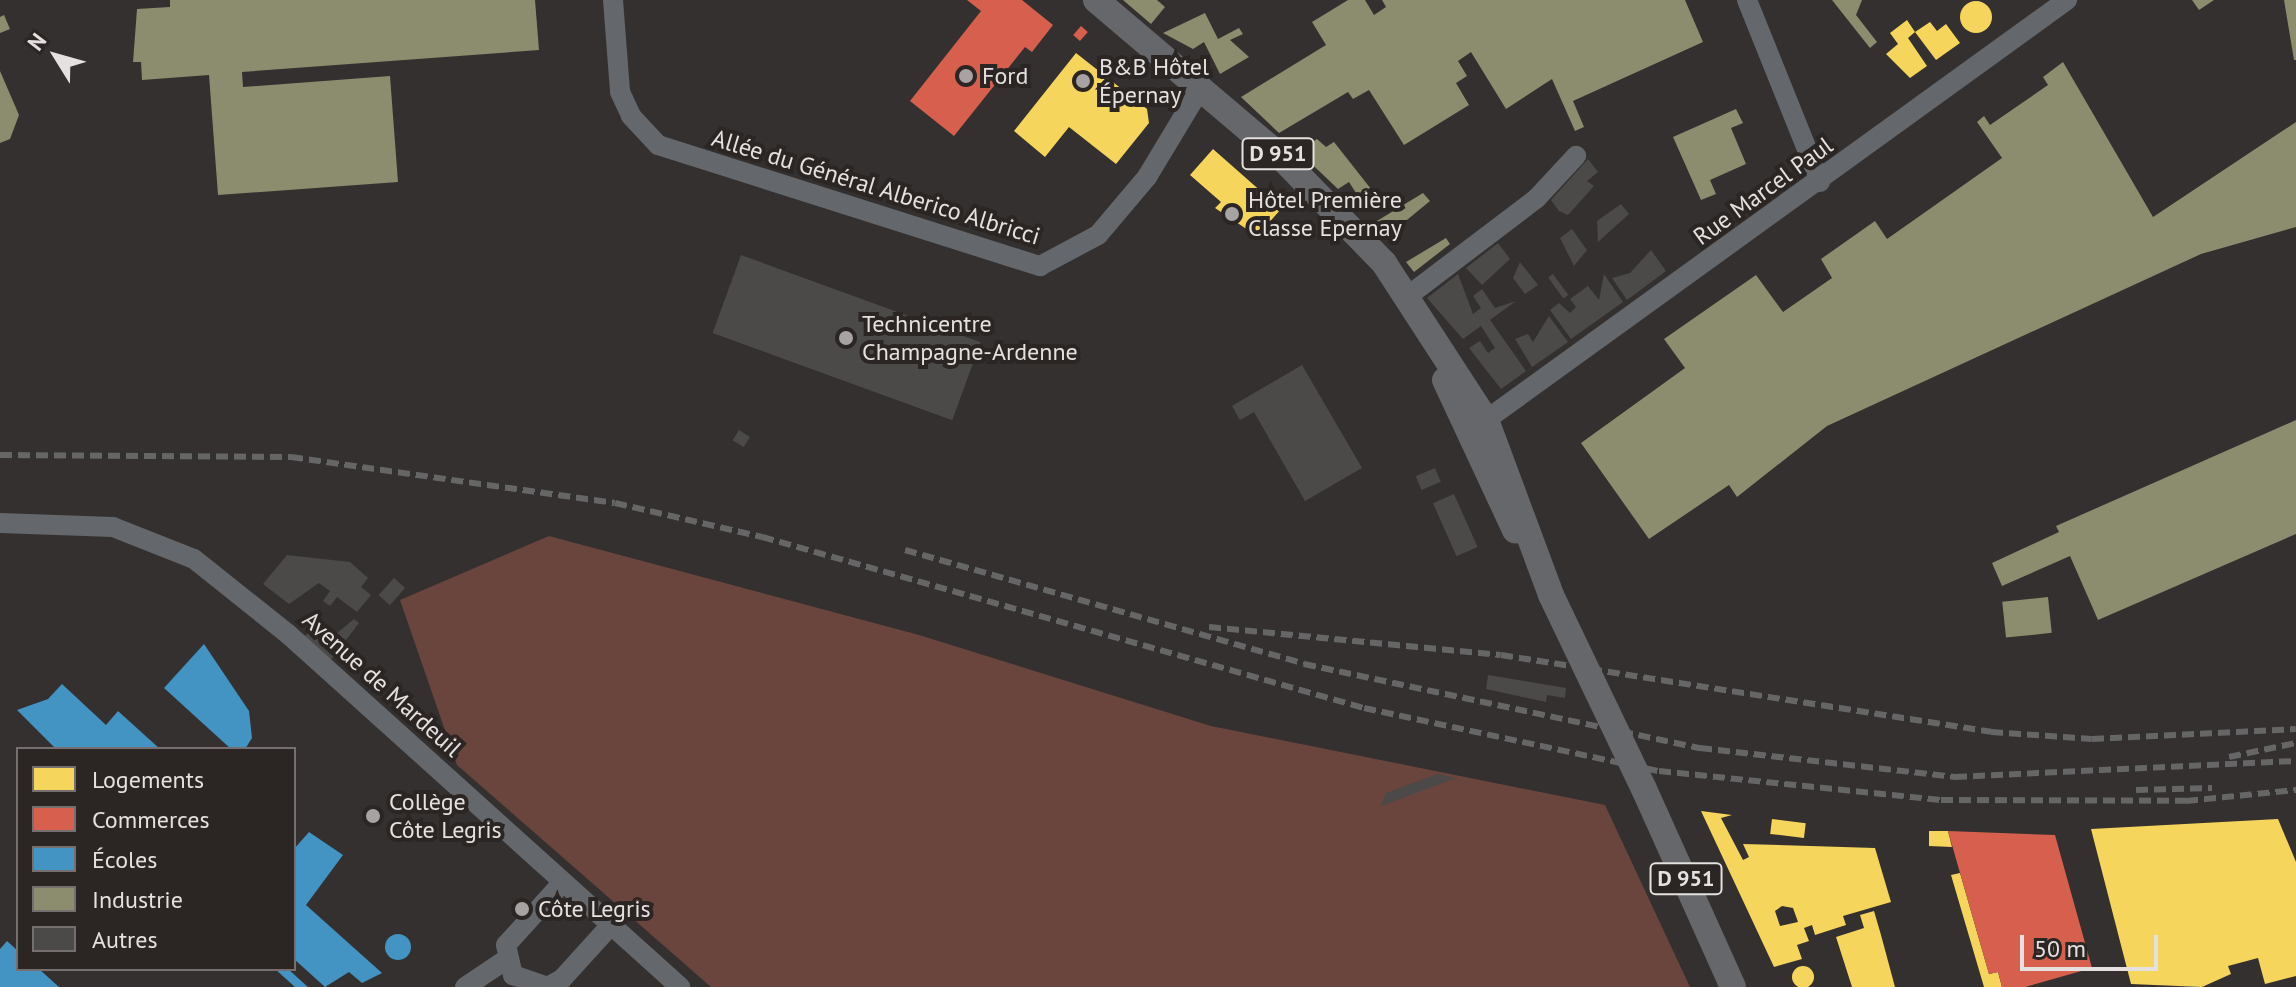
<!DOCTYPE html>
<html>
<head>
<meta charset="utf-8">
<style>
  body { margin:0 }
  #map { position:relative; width:2296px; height:987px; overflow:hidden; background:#33302f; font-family:"PT Sans",sans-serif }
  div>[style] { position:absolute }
  .green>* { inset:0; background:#69453d }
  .homes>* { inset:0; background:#f6d55c; transform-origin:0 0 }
  .round { border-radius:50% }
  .shops>* { inset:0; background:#d6604d; transform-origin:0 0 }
  .schools>* { inset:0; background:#4393c3 }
  .industry>* { inset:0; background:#8c8c6e; transform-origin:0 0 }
  .building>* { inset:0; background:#4c4949; transform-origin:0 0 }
  .minor>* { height:20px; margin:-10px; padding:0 10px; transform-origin:10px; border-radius:10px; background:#64676b }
  .major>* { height:26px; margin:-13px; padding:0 13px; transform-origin:13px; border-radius:13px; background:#65676b }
  .rail>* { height:6px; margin-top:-3px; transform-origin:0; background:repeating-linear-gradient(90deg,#666667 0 12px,transparent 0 18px) }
  .major-bridge>* { height:26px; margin:-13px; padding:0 13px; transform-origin:13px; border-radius:13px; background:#65676b }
  .dots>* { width:22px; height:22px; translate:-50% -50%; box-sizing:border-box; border:4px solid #2b2523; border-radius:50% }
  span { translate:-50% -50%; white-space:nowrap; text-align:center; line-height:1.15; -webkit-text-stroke:8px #2b2523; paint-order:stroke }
  .shield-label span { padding:2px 6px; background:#2b2523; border:2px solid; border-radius:6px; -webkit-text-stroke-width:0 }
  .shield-label { font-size:22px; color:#e5e1e0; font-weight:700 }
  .poi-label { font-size:24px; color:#e5e1e0 }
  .left { translate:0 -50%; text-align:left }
  .street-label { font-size:24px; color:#e5e1e0 }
  .legend { position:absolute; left:16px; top:747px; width:280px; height:224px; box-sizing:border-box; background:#2b2523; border:2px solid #75706f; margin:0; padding:10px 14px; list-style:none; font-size:24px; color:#e5e1e0 }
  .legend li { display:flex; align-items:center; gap:16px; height:40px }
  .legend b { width:40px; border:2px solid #75706f }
  .north { position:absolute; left:16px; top:16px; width:80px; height:80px; -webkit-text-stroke:6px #2b2523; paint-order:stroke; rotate:307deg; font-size:22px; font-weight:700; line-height:32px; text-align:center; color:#e5e1e0 }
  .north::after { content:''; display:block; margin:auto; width:28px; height:36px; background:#e5e1e0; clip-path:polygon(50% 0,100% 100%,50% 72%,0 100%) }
  .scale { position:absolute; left:2020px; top:935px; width:138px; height:36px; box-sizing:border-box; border:4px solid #e5e1e0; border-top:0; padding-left:10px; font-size:24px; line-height:28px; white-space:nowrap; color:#e5e1e0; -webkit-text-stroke:6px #2b2523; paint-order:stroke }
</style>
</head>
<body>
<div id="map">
  <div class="green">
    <div style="clip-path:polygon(549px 536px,919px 635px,1211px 726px,1605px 805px,1690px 987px,711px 987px,457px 765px,400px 600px)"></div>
  </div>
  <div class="homes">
    <div class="round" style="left:1960px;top:1px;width:32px;height:32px"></div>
    <div style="clip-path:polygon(1907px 20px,1915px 32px,1930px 22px,1937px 31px,1946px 24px,1960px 43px,1936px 60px,1915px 32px,1908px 38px,1927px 66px,1910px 78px,1886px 54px,1898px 44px,1890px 33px)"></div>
    <div style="clip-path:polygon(1076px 53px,1147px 109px,1149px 123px,1116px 164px,1069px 127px,1045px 157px,1014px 131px)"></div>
    <div style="clip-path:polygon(1213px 149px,1281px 209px,1257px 236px,1215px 208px,1221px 202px,1190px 175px)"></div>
    <div style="clip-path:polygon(evenodd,1701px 811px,1732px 815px,1721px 818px,1743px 860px,1749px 857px,1743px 844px,1875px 848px,1891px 902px,1843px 916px,1846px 925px,1815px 935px,1812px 925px,1804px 928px,1809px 941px,1797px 945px,1802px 959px,1774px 967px,1701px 811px,1782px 906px,1793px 908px,1798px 922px,1780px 926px,1775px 911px,1782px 906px)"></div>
    <div style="left:1772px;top:819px;width:34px;height:15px;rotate:7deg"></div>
    <div style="clip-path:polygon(2278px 819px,2296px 862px,2296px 976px,2265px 984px,2258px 958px,2228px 966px,2231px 974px,2202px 987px,2131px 984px,2091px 829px)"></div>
    <div style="clip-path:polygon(1929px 831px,1948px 831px,1952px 847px,1929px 846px)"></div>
    <div style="clip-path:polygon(1960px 873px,1989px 974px,1998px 972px,2002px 987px,1984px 987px,1951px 875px)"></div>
    <div style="clip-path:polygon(1874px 911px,1881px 935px,1895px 987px,1852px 987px,1836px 937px,1864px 928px,1860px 915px)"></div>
    <div class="round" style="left:1792px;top:966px;width:22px;height:22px"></div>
  </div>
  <div class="shops">
    <div style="clip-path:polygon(967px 0,1022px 0,1053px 25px,1032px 52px,1025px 47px,954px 136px,910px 101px,981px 11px)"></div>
    <div style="left:1081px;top:26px;width:9px;height:12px;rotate:41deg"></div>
    <div style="clip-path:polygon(1948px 831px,2055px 835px,2092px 968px,2025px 987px,2002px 987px,1998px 972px,1989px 974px)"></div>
  </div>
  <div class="schools">
    <div style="clip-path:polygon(204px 644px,249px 711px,252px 738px,245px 749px,231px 749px,164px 688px)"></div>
    <div style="clip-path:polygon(62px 684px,106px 725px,118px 711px,160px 749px,56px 749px,17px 710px,48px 699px)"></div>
    <div style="clip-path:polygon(309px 832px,343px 855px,306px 905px,382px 973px,362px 983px,349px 972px,325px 987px,294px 959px,294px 849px)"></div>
    <div class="round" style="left:385px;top:934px;width:26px;height:26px"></div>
    <div style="clip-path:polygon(7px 941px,18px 951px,18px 969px,39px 969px,59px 987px,0 987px,0 949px)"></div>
    <div style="clip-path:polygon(275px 969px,288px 969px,308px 987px,295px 987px)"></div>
  </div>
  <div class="industry">
    <div style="clip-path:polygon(170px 0,535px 0,539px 50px,242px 72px,243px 87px,390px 76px,398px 182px,218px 195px,209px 75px,142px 80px,141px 62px,133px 62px,137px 9px,170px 7px)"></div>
    <div style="clip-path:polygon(1123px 0,1157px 0,1165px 7px,1151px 24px)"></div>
    <div style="clip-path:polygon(1348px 0,1365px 0,1374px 15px,1386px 7px,1382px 0,1685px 0,1703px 42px,1573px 101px,1584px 127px,1575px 131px,1552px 79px,1506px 109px,1471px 52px,1458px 61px,1467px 76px,1456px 83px,1469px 105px,1404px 145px,1369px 90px,1353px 99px,1348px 92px,1279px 133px,1241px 97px,1326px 45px,1312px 22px)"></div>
    <div style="clip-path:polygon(1832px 0,1862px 0,1856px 15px,1877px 42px,1870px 48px)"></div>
    <div style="clip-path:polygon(2192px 0,2214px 0,2199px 10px)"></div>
    <div style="clip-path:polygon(2284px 0,2296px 0,2296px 60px,2294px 60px)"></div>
    <div style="clip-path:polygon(1205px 13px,1218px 39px,1239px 28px,1243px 34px,1230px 40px,1249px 57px,1220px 74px,1204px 42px,1193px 49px,1163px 33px)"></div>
    <div style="clip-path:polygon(4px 15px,10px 29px,0 33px,0 17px)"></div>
    <div style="clip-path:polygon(2063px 62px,2153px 217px,2296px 122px,2296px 227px,2201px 254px,1827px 426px,1737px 497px,1729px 485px,1649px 539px,1581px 443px,1685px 368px,1664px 339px,1756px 275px,1783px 312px,1832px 278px,1821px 259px,1875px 221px,1887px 239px,2002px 158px,1977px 122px,1984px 116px,1990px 125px,2048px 85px,2043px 77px)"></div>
    <div style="clip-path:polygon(0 71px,19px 115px,10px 139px,0 143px)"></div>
    <div style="clip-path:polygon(1736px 109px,1743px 123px,1731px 128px,1746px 164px,1710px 180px,1716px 194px,1701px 200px,1673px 137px)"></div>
    <div style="clip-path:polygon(1317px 139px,1326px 147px,1334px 142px,1371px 189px,1358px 196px,1349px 182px,1338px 189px,1298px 151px)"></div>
    <div style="clip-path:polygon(1423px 193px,1430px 201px,1385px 238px,1372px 224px)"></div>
    <div style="clip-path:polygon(1446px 238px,1450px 244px,1414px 272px,1406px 262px)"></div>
    <div style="clip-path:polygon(2296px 420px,2296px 534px,2098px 620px,2070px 556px,2002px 586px,1992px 563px,2059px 532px,2056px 526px)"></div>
    <div style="left:2048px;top:597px;width:36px;height:46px;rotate:84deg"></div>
  </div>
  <div class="building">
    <div style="clip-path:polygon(1588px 159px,1598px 172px,1587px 181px,1594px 186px,1568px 215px,1559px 211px,1551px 200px)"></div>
    <div style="clip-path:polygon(1621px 204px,1629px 214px,1598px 242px,1597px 221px)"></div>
    <div style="clip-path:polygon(1572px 229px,1587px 250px,1574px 266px,1560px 238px)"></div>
    <div style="clip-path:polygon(1498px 243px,1510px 259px,1482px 285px,1466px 268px)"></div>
    <div style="clip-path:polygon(1651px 250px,1666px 271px,1627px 300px,1612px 278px,1630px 273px)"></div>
    <div style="left:741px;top:255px;width:255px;height:83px;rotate:20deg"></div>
    <div style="clip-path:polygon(1520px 262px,1538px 285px,1525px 294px,1513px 278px)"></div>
    <div style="clip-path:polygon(1458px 274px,1473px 314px,1481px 308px,1473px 296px,1482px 289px,1495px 308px,1516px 301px,1490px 320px,1526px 371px,1501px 389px,1469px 348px,1480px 341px,1488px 353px,1495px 348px,1481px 326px,1463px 339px,1427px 298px)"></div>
    <div style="left:1553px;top:274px;width:26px;height:6px;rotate:54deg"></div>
    <div style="clip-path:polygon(1604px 274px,1623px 302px,1571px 339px,1550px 310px,1559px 303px,1570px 313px,1576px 307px,1570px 299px,1588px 286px,1599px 300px)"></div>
    <div style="clip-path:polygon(1549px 316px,1568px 342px,1532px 367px,1515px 339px,1528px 334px,1533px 342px)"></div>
    <div style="clip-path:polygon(1302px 365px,1362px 468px,1305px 501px,1254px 412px,1240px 420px,1232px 406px)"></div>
    <div style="left:739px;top:430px;width:13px;height:12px;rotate:32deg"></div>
    <div style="left:1435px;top:468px;width:15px;height:21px;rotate:67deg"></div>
    <div style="left:1454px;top:494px;width:58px;height:23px;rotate:66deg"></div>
    <div style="clip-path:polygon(287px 555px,350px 562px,368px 578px,361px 587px,371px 595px,357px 612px,337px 597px,330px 606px,323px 601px,330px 591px,319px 583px,289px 604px,263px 584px)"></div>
    <div style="left:394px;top:578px;width:15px;height:23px;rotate:42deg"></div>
    <div style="clip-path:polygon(354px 619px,359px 623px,330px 661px,304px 637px,310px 631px,324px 644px)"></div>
    <div style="clip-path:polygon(1488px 675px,1566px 688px,1565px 698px,1547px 695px,1546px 702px,1486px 689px)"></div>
    <div style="clip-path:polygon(1438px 774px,1456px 778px,1381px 806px,1386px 793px)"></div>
  </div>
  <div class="minor">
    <div style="left:613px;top:0;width:92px;rotate:85.6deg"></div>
    <div style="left:620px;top:92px;width:26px;rotate:65deg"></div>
    <div style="left:631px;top:116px;width:40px;rotate:47deg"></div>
    <div style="left:658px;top:145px;width:401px;rotate:17.6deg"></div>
    <div style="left:1040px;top:266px;width:66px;rotate:-28.1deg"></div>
    <div style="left:1098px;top:235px;width:76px;rotate:-49.8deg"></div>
    <div style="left:1147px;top:177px;width:106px;rotate:-58.9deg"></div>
    <div style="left:1747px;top:0;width:196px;rotate:68.1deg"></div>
    <div style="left:1408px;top:296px;width:161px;rotate:-37.2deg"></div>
    <div style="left:1536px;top:199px;width:59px;rotate:-47.1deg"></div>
    <div style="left:1486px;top:420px;width:717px;rotate:-35.86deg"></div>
    <div style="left:0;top:523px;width:113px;rotate:2deg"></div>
    <div style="left:113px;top:527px;width:87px;rotate:21.6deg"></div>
    <div style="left:194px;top:559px;width:120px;rotate:38.6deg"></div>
    <div style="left:288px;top:634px;width:528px;rotate:42deg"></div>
    <div style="left:563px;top:882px;width:85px;rotate:132.1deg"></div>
    <div style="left:506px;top:945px;width:31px;rotate:77deg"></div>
    <div style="left:513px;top:975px;width:36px;rotate:19deg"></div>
    <div style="left:547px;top:987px;width:17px;rotate:-28deg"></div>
    <div style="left:562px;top:979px;width:73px;rotate:-47.8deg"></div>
    <div style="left:465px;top:987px;width:47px;rotate:-33.7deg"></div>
  </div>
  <div class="major">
    <div style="left:1096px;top:0;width:240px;rotate:40.3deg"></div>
    <div style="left:1279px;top:155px;width:151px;rotate:45.8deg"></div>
    <div style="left:1384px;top:263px;width:187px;rotate:57deg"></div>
    <div style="left:1486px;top:420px;width:187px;rotate:69.6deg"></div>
    <div style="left:1445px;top:380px;width:166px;rotate:65deg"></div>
    <div style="left:1644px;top:789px;width:217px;rotate:65.8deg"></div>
  </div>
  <div class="rail">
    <div style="left:0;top:455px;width:291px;rotate:0.4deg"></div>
    <div style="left:291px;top:457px;width:327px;rotate:8.1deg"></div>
    <div style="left:615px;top:503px;width:151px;rotate:13deg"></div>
    <div style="left:762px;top:537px;width:626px;rotate:15.86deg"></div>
    <div style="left:1364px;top:708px;width:302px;rotate:12.1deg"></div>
    <div style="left:1659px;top:771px;width:283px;rotate:5.9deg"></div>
    <div style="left:1941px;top:800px;width:245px;rotate:0.2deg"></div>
    <div style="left:2186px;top:801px;width:111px;rotate:-5.7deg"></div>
    <div style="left:905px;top:550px;width:415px;rotate:15.9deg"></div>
    <div style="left:1304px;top:664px;width:405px;rotate:12deg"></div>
    <div style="left:1700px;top:748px;width:257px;rotate:6.5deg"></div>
    <div style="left:1955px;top:777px;width:341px;rotate:-2.7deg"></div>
    <div style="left:1209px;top:627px;width:293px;rotate:5.5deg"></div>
    <div style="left:1501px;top:655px;width:496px;rotate:8.9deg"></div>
    <div style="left:1991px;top:732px;width:101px;rotate:4deg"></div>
    <div style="left:2092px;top:739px;width:204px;rotate:-2.8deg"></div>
    <div style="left:2229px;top:757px;width:68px;rotate:-11.8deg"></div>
    <div style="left:2136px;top:790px;width:76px;rotate:-1.5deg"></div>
  </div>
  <div class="major-bridge">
    <div style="left:1551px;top:595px;width:215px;rotate:64.4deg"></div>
  </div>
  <div class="dots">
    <div style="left:966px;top:76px;background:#a7a3a2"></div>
    <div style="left:1083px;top:81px;background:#a7a3a2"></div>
    <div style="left:1232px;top:214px;background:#a7a3a2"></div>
    <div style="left:846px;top:338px;background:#a7a3a2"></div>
    <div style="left:373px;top:816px;background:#a7a3a2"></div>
    <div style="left:522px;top:909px;background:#a7a3a2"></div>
  </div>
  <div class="shield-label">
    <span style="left:1278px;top:154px">D 951</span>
    <span style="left:1686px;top:879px">D 951</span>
  </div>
  <div class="poi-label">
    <span class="left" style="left:1099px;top:81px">B&amp;B Hôtel<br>Épernay</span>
    <span class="left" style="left:982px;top:76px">Ford</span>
    <span class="left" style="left:1248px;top:214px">Hôtel Première<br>Classe Epernay</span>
    <span class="left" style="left:862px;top:338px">Technicentre<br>Champagne-Ardenne</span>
    <span class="left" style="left:389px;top:816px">Collège<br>Côte Legris</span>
    <span class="left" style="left:538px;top:909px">Côte Legris</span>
  </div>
  <div class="street-label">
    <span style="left:876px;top:187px;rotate:17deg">Allée du Général Alberico Albricci</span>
    <span style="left:1763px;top:191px;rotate:-36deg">Rue Marcel Paul</span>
    <span style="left:382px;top:684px;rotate:42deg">Avenue de Mardeuil</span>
  </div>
  <ul class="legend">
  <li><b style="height:22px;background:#f6d55c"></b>Logements</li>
  <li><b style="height:22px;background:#d6604d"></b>Commerces</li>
  <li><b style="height:22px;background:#4393c3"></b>Écoles</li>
  <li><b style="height:22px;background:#8c8c6e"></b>Industrie</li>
  <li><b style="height:22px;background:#4c4949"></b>Autres</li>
  </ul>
  <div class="north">N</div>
  <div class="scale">50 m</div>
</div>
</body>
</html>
